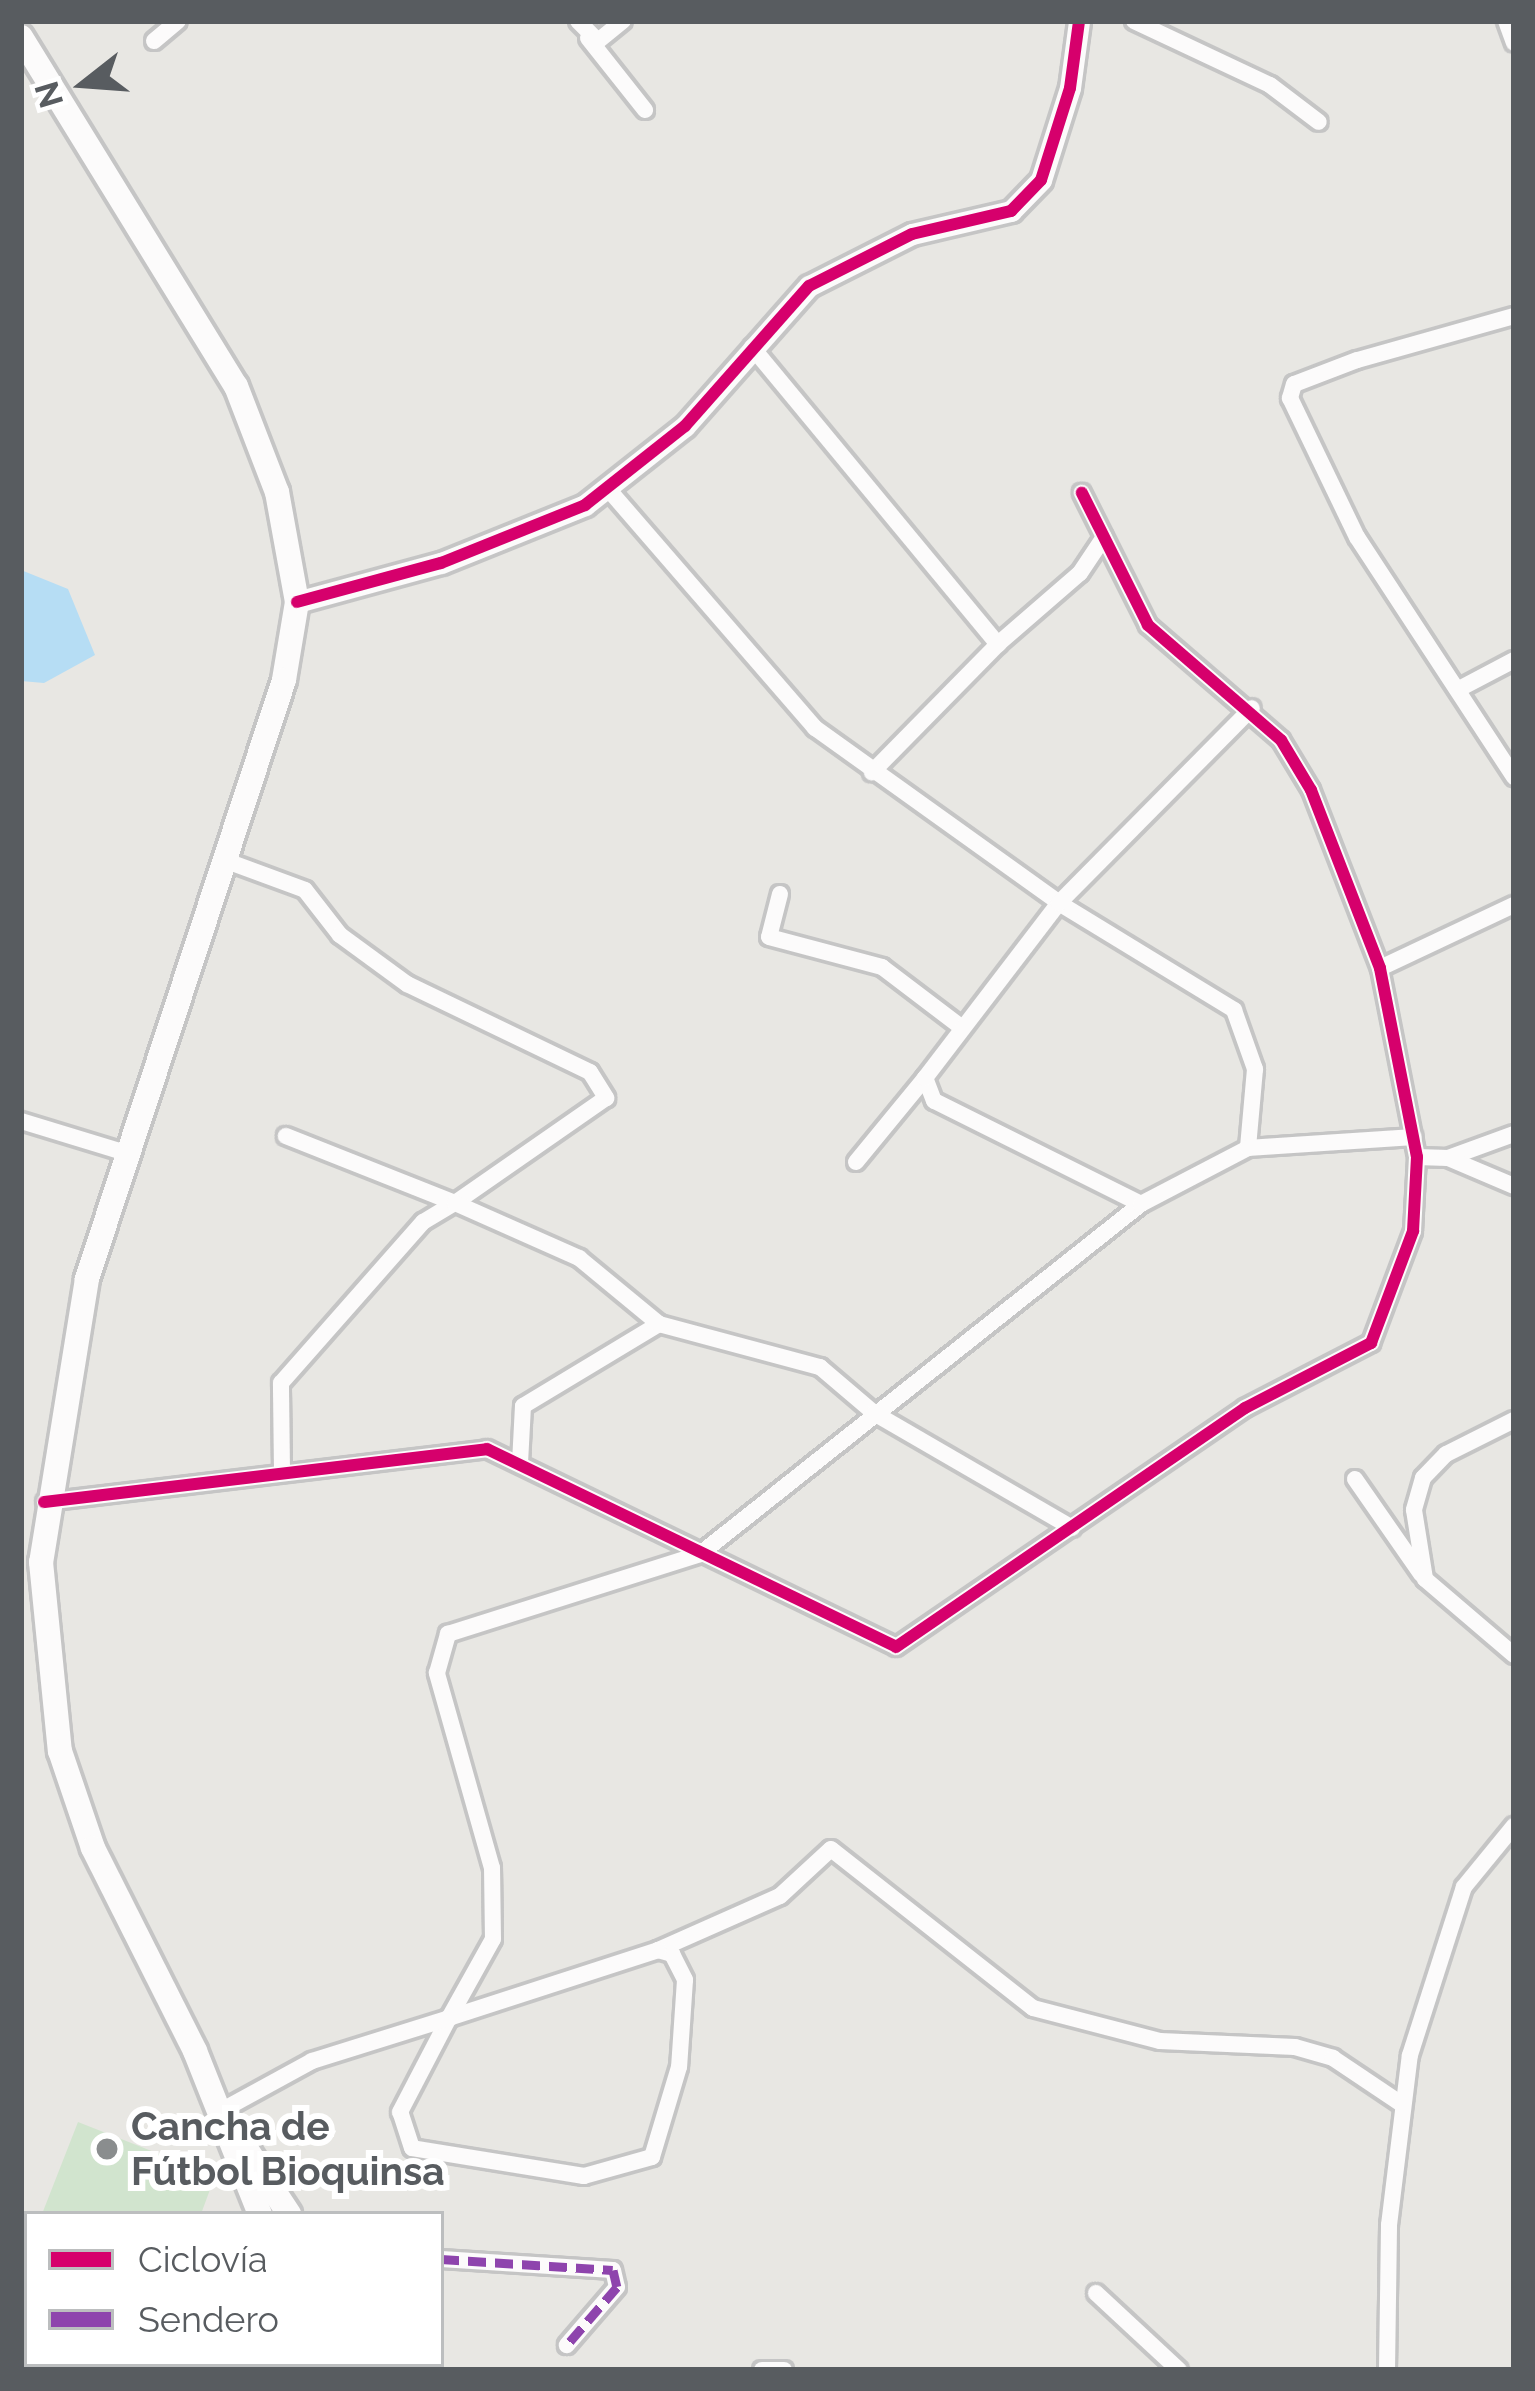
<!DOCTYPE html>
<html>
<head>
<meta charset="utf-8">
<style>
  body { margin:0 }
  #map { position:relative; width:1535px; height:2391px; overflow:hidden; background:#e8e7e3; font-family:Raleway,sans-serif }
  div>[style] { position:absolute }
  .green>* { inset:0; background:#d1e4ce }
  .water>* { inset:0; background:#b6ddf4 }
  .roads { filter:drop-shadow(3px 0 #c5c5c5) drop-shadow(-3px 0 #c5c5c5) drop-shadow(0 3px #c5c5c5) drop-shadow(0 -3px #c5c5c5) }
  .minor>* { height:16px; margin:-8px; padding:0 8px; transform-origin:8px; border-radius:8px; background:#fcfbfb }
  .tertiary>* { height:21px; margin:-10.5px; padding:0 10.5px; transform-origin:10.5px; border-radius:10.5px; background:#fcfbfb }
  .secondary>* { height:24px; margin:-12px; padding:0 12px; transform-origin:12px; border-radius:12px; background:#fcfbfb }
  .trunk>* { height:27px; margin:-13.5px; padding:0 13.5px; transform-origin:13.5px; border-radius:13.5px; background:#eeece2 }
  .quiet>* { height:9px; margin-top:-4.5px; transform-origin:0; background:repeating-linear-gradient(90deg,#8e44ad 0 18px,transparent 0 27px) }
  .cycleway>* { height:12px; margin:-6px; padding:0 6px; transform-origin:6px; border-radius:6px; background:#d6006c }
  .dots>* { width:33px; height:33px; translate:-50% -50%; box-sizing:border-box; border:6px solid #fff; border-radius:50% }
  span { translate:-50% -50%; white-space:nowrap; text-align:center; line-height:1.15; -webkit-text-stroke:12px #fff; paint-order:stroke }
  .poi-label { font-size:39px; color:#585c60; font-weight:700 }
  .left { translate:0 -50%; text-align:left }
  .frame { position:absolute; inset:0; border:24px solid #585c60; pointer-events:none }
  .legend { position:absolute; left:24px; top:2211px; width:420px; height:156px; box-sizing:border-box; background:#fff; border:3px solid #bcbebf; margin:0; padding:15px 21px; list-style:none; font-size:36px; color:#585c60 }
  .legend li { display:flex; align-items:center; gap:24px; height:60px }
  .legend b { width:60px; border:3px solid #bcbebf }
  .north { position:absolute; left:24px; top:24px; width:120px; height:120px; -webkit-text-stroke:9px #fff; paint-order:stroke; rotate:253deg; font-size:33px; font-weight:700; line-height:48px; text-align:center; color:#585c60 }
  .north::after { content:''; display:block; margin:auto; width:42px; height:54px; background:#585c60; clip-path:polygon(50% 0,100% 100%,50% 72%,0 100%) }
</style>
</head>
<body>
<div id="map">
  <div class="green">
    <div style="clip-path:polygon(78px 2122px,215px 2176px,201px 2214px,42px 2214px)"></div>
  </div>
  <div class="water">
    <div style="clip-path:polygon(21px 570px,68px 589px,95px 655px,44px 683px,21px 681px)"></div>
  </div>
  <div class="roads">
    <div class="minor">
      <div style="left:578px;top:21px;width:28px;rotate:45deg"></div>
      <div style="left:598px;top:41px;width:32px;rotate:-39deg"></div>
      <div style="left:1134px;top:21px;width:150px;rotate:25.2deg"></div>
      <div style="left:1270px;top:85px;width:61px;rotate:37.1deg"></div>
      <div style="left:1506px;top:21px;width:23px;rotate:70deg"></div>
      <div style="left:588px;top:38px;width:92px;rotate:51.6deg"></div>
      <div style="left:154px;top:41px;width:31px;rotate:-40deg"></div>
      <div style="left:1514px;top:316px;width:163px;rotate:164.3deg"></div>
      <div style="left:1357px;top:360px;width:67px;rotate:159.1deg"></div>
      <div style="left:1294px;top:384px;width:15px;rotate:106deg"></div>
      <div style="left:1290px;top:398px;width:154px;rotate:64.3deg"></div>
      <div style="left:1357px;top:537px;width:287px;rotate:56.8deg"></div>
      <div style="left:752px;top:347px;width:386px;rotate:50.4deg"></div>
      <div style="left:998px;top:644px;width:180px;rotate:134.5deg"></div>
      <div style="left:609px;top:490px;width:315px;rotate:49.1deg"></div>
      <div style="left:815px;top:728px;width:300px;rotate:35.6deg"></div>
      <div style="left:1059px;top:903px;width:205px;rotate:31.4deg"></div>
      <div style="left:1234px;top:1010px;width:63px;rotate:70.4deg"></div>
      <div style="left:1255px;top:1069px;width:79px;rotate:95.1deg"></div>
      <div style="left:998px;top:644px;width:108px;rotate:-40.9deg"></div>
      <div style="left:1080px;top:573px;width:43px;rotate:-56.3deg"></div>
      <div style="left:1459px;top:689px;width:62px;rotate:-27.8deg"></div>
      <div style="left:224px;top:860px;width:86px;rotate:20.3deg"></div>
      <div style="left:305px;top:890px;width:57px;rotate:52.1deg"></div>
      <div style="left:340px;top:935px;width:83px;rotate:36.2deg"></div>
      <div style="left:407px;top:984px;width:203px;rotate:25.7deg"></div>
      <div style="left:590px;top:1072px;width:31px;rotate:58deg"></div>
      <div style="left:606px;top:1098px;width:184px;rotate:145.2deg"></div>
      <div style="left:455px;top:1203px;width:182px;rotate:-158.4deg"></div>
      <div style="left:780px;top:894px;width:44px;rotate:104.3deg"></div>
      <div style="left:769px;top:937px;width:117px;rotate:14.9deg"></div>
      <div style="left:882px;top:967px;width:99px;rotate:37.2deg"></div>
      <div style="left:1380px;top:968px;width:148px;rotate:-25.2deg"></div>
      <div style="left:21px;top:1121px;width:110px;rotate:16.9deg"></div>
      <div style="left:1417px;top:1157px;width:31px;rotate:2deg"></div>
      <div style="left:1448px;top:1158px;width:70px;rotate:-20deg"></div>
      <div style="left:1448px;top:1158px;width:72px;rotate:23deg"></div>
      <div style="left:856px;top:1162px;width:109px;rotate:-50.6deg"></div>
      <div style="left:1141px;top:1204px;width:231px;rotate:-153.5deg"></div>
      <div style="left:934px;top:1101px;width:25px;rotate:-111deg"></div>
      <div style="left:925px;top:1078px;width:220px;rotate:-52.6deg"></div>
      <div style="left:1059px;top:903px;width:274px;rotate:-45.3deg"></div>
      <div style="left:1514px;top:1420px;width:76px;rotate:153.4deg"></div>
      <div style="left:1446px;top:1454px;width:33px;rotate:134deg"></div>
      <div style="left:1423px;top:1478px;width:33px;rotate:106deg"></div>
      <div style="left:1414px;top:1510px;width:70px;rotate:80.9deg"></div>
      <div style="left:1425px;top:1579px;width:117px;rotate:40.5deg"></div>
      <div style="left:520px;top:1463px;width:57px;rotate:-87deg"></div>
      <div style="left:523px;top:1406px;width:159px;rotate:-31.1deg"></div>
      <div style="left:282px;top:1471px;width:88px;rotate:-90.7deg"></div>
      <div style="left:281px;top:1383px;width:215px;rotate:-48.6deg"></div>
      <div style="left:423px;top:1222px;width:37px;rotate:-31deg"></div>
      <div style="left:455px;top:1203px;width:136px;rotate:23.9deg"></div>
      <div style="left:579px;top:1258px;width:104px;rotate:39.5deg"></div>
      <div style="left:659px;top:1324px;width:167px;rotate:15deg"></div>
      <div style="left:820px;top:1367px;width:71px;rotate:40.4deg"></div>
      <div style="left:874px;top:1413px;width:229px;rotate:30.1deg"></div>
      <div style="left:1355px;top:1479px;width:116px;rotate:55.2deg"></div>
      <div style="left:45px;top:1502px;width:445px;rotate:-6.8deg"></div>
      <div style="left:487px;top:1449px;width:454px;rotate:25.8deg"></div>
      <div style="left:896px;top:1647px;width:423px;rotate:-34.4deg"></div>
      <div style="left:1245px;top:1408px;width:142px;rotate:-27.3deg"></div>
      <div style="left:1371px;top:1343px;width:120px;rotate:-69.4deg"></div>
      <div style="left:1413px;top:1231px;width:74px;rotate:-86.9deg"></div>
      <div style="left:1417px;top:1157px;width:193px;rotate:-101.1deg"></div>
      <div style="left:1380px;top:968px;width:191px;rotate:-111.2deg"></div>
      <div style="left:1311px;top:790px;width:58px;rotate:-121deg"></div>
      <div style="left:1281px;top:740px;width:176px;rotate:-139.2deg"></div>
      <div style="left:1148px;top:625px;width:148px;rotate:-116.6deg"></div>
      <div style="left:658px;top:1950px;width:133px;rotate:-23.9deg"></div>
      <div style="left:780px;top:1896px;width:69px;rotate:-42.7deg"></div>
      <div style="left:831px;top:1849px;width:257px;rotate:38.2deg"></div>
      <div style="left:1033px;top:2008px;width:131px;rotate:14.6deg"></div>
      <div style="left:1160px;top:2041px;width:135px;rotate:2.5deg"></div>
      <div style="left:1295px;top:2047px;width:40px;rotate:16deg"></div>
      <div style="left:1333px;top:2058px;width:81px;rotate:33.9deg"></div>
      <div style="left:658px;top:1950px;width:15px;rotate:16deg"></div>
      <div style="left:672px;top:1954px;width:29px;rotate:63deg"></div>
      <div style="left:685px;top:1980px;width:87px;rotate:93.9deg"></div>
      <div style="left:679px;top:2067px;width:94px;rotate:106.7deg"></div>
      <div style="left:652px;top:2157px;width:71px;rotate:164.4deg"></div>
      <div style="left:584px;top:2176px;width:174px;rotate:-170.8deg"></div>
      <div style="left:412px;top:2148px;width:38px;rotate:-108deg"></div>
      <div style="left:400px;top:2112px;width:106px;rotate:-62.5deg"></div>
      <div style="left:449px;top:2018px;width:220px;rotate:-18deg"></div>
      <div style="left:219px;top:2112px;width:106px;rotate:-28.7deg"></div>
      <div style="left:312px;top:2061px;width:144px;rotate:-17.4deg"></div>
      <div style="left:449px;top:2018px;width:90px;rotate:-60.9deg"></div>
      <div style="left:493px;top:1939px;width:71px;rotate:-90.8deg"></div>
      <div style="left:492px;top:1868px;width:203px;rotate:-105.8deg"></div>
      <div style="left:437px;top:1673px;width:41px;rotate:-74.2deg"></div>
      <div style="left:448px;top:1634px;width:264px;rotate:-17.6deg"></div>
      <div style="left:700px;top:1554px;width:563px;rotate:-38.44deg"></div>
      <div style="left:1141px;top:1204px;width:121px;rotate:-27.6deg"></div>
      <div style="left:1248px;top:1148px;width:166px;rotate:-3.8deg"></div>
      <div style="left:441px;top:2259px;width:172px;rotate:3.7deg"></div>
      <div style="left:613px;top:2270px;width:17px;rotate:77deg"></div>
      <div style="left:617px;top:2287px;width:77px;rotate:130.8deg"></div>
      <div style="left:1096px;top:2293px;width:113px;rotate:42.9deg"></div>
      <div style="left:762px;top:2370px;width:22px"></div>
      <div style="left:1387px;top:2370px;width:145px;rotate:-89.2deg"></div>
      <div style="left:1389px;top:2225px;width:171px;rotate:-83deg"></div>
      <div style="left:1410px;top:2055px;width:176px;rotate:-72.2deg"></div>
      <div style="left:1464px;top:1887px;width:79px;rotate:-50.7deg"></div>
    </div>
    <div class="tertiary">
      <div style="left:297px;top:602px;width:149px;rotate:-15.2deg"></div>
      <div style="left:441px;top:563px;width:155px;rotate:-21.9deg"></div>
      <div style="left:585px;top:505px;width:127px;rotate:-38.3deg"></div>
      <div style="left:685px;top:426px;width:187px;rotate:-48.5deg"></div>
      <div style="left:809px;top:286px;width:115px;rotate:-26.8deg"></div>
      <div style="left:912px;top:234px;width:102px;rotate:-13.1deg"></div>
      <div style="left:1011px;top:211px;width:43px;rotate:-45.9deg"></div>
      <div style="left:1041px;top:180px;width:96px;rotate:-72.5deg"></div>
      <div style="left:1070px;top:88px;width:68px;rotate:-82.3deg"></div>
    </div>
    <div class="secondary">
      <div style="left:21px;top:37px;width:410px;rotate:58.4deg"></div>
      <div style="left:236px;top:386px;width:114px;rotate:68.9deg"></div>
      <div style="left:277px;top:492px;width:112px;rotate:79.7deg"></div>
      <div style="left:297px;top:602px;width:79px;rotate:99.5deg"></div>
      <div style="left:284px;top:680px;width:631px;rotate:108.21deg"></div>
      <div style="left:87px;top:1279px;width:287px;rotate:99.2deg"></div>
      <div style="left:41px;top:1562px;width:190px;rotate:84.3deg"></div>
      <div style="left:60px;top:1751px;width:102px;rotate:71.2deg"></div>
      <div style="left:93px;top:1848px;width:227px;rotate:63.3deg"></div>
      <div style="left:195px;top:2051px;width:175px;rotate:68.3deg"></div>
      <div style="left:226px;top:2118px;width:115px;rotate:56.7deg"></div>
    </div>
    <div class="trunk">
      <div style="left:339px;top:2364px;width:7px;rotate:63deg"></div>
      <div style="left:371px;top:2364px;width:7px;rotate:63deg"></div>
      <div style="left:270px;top:2370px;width:13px;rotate:-27deg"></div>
    </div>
  </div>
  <div class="quiet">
    <div style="left:441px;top:2259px;width:172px;rotate:3.7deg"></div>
    <div style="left:613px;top:2270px;width:17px;rotate:77deg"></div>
    <div style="left:617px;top:2287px;width:77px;rotate:130.8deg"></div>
  </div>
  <div class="cycleway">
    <div style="left:297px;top:602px;width:149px;rotate:-15.2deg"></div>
    <div style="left:441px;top:563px;width:155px;rotate:-21.9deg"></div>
    <div style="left:585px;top:505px;width:127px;rotate:-38.3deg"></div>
    <div style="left:685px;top:426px;width:187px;rotate:-48.5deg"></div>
    <div style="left:809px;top:286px;width:115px;rotate:-26.8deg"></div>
    <div style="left:912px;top:234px;width:102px;rotate:-13.1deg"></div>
    <div style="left:1011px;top:211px;width:43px;rotate:-45.9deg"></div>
    <div style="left:1041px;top:180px;width:96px;rotate:-72.5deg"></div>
    <div style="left:1070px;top:88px;width:68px;rotate:-82.3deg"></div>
    <div style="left:44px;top:1502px;width:446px;rotate:-6.8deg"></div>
    <div style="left:487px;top:1449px;width:454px;rotate:25.8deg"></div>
    <div style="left:896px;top:1647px;width:423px;rotate:-34.4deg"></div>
    <div style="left:1245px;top:1408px;width:142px;rotate:-27.3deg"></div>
    <div style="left:1371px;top:1343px;width:120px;rotate:-69.4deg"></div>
    <div style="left:1413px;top:1231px;width:74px;rotate:-86.9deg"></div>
    <div style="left:1417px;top:1157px;width:193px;rotate:-101.1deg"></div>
    <div style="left:1380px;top:968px;width:191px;rotate:-111.2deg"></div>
    <div style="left:1311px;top:790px;width:58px;rotate:-121deg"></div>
    <div style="left:1281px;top:740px;width:176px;rotate:-139.2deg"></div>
    <div style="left:1148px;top:625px;width:148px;rotate:-116.6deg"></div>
  </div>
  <div class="dots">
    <div style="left:107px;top:2149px;background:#8a8d8e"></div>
  </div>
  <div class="poi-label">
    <span class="left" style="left:131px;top:2149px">Cancha de<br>Fútbol Bioquinsa</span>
  </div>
  <div class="frame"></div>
  <ul class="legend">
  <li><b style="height:15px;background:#d6006c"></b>Ciclovía</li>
  <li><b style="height:15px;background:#8e44ad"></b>Sendero</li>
  </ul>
  <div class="north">N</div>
</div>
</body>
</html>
